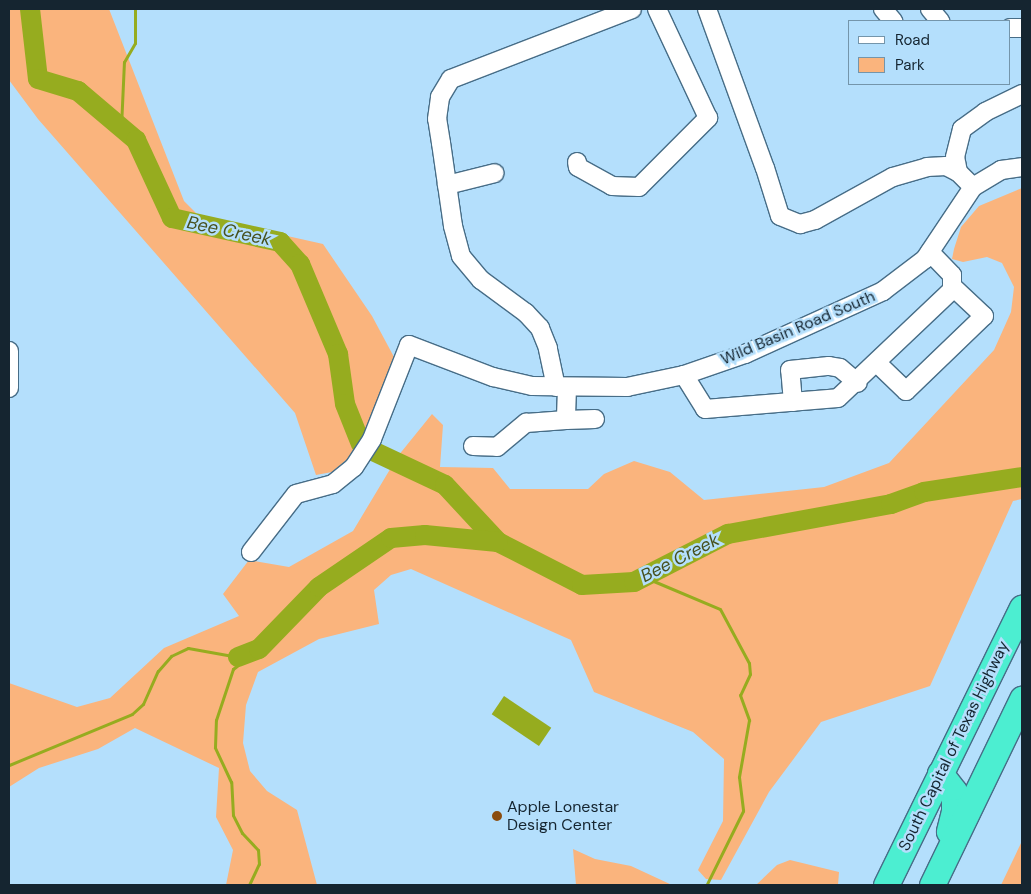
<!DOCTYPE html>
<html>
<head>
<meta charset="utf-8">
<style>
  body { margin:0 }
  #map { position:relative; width:1031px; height:894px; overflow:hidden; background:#b4dffc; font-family:"DM Sans",sans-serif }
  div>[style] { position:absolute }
  .green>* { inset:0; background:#fab47d }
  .water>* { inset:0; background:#96ac1f; transform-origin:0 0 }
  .stream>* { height:3px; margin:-1.5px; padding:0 1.5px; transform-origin:1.5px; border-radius:1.5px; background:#96ac1f }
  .river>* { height:20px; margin:-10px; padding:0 10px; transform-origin:10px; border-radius:10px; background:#96ac1f }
  .roads { filter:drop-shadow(1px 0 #476d87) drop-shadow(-1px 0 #476d87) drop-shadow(0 1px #476d87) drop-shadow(0 -1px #476d87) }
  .minor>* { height:18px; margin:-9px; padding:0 9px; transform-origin:9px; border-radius:9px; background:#fff }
  .highway>* { height:25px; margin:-12.5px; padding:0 12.5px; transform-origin:12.5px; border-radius:12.5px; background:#4ceed1 }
  .dots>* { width:14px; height:14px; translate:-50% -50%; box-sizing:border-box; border:2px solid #b4dffc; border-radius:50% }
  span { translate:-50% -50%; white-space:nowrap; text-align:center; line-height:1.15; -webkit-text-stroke:5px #b4dffc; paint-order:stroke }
  .street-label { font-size:16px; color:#152530 }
  .poi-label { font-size:16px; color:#152530 }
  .left { translate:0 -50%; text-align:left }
  .water-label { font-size:18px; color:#47511e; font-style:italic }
  .frame { position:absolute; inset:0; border:10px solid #152530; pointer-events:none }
  .legend { position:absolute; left:848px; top:20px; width:162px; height:65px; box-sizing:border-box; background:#b4dffc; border:1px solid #7495aa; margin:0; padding:6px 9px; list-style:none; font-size:15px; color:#152530 }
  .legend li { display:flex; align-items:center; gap:10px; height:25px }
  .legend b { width:25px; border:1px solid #7495aa }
</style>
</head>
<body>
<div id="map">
  <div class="green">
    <div style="clip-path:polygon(9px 9px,109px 9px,184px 201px,199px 216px,323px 244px,372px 316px,394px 357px,365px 436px,351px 456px,332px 472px,316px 475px,295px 413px,38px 119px,9px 80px)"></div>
    <div style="clip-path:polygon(1022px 188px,1022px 499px,1013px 501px,930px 686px,821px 722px,769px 792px,721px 880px,706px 879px,698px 870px,723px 821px,724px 759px,693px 732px,594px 692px,571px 640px,411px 569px,391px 575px,374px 590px,379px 624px,319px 639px,258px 672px,246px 705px,243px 743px,250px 771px,267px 791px,297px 810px,317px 885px,226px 885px,233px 850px,216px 817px,219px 768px,135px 728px,98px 749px,39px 768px,9px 787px,9px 683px,77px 707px,110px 698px,164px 648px,239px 616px,223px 594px,249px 560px,289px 567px,353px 531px,398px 456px,432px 414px,443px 425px,440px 467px,493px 468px,510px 489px,588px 489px,604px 474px,634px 461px,670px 472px,704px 500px,824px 487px,889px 463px,994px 350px,1011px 312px,1014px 287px,1002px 263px,987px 257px,963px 262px,952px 259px,954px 249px,961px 227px,979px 206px)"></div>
    <div style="clip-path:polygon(1022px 841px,1022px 885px,1001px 885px)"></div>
    <div style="clip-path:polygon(573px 849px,595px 859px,631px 866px,672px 885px,576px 885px)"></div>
    <div style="clip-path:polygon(790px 860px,839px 872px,838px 885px,756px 885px,777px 865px)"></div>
  </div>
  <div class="water">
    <div style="left:504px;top:696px;width:57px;height:22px;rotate:34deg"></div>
  </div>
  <div class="stream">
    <div style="left:121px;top:127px;width:65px;rotate:-87.4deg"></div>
    <div style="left:124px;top:62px;width:22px;rotate:-60deg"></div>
    <div style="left:135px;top:43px;width:34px;rotate:-90deg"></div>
    <div style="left:644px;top:577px;width:82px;rotate:22.8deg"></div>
    <div style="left:720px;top:609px;width:61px;rotate:61.8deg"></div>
    <div style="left:749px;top:663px;width:11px;rotate:85deg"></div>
    <div style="left:750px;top:674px;width:23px;rotate:115deg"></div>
    <div style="left:740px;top:695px;width:27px;rotate:70deg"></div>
    <div style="left:749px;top:720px;width:58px;rotate:100deg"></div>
    <div style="left:739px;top:777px;width:34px;rotate:83deg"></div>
    <div style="left:743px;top:811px;width:81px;rotate:116.3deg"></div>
    <div style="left:9px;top:765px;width:133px;rotate:-22.5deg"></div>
    <div style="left:132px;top:714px;width:15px;rotate:-42deg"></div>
    <div style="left:143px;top:704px;width:36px;rotate:-66deg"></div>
    <div style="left:158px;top:671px;width:20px;rotate:-49deg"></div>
    <div style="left:171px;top:656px;width:19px;rotate:-25deg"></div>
    <div style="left:188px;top:648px;width:51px;rotate:10.2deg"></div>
    <div style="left:249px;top:885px;width:23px;rotate:-65deg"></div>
    <div style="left:259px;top:864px;width:14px;rotate:-94deg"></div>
    <div style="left:258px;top:850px;width:23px;rotate:-133deg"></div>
    <div style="left:242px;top:833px;width:20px;rotate:-117deg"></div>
    <div style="left:233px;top:815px;width:33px;rotate:-93deg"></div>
    <div style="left:231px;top:782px;width:38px;rotate:-115deg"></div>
    <div style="left:215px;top:747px;width:27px;rotate:-88deg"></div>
    <div style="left:216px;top:720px;width:54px;rotate:-71.6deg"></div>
    <div style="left:233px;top:669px;width:33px;rotate:-38deg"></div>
  </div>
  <div class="river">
    <div style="left:30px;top:9px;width:70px;rotate:83.5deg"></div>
    <div style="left:38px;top:79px;width:42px;rotate:16.7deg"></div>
    <div style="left:78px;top:91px;width:76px;rotate:40.2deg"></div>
    <div style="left:136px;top:140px;width:86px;rotate:65.2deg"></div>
    <div style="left:172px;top:218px;width:111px;rotate:12.5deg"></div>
    <div style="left:280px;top:242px;width:30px;rotate:48deg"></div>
    <div style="left:300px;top:264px;width:98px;rotate:67.1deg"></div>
    <div style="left:338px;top:354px;width:50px;rotate:82deg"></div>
    <div style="left:345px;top:404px;width:43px;rotate:68.2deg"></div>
    <div style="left:375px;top:452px;width:77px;rotate:25.2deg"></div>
    <div style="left:445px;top:485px;width:78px;rotate:47.1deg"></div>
    <div style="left:498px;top:542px;width:94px;rotate:27.1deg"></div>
    <div style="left:582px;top:585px;width:52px;rotate:-3.3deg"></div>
    <div style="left:634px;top:582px;width:106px;rotate:-27.1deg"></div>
    <div style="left:728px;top:534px;width:166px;rotate:-10.4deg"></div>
    <div style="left:891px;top:504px;width:35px;rotate:-20deg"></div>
    <div style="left:924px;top:492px;width:99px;rotate:-8.7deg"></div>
    <div style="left:238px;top:657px;width:22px;rotate:-21deg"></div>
    <div style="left:259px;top:649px;width:86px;rotate:-45.9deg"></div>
    <div style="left:319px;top:587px;width:87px;rotate:-34.2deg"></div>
    <div style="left:391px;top:538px;width:34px;rotate:-5deg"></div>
    <div style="left:425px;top:535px;width:73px;rotate:5.5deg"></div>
  </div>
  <div class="roads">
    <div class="minor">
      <div style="left:707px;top:9px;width:169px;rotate:70deg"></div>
      <div style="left:765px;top:168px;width:50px;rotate:72.6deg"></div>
      <div style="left:780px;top:216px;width:22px;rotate:22deg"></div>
      <div style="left:800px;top:224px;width:16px;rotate:-15deg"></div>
      <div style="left:815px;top:220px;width:89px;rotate:-28.9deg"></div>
      <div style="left:893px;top:177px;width:35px;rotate:-16deg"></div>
      <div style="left:927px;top:167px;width:19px;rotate:-3deg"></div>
      <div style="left:946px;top:166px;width:13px;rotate:27deg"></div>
      <div style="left:958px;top:172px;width:21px;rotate:45deg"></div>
      <div style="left:883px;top:9px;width:16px;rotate:50deg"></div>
      <div style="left:930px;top:9px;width:16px;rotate:50deg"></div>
      <div style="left:1010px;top:28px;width:12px"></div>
      <div style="left:577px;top:162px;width:5px;rotate:79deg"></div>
      <div style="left:578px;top:167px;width:39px;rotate:29deg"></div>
      <div style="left:612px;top:186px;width:27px;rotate:2deg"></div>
      <div style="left:639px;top:187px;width:98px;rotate:-45deg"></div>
      <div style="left:708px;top:118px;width:120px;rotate:-115.1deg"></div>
      <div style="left:958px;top:172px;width:15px;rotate:-101deg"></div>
      <div style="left:955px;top:157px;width:29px;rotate:-76deg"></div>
      <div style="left:962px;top:129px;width:29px;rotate:-36deg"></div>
      <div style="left:985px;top:112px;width:41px;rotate:-25.9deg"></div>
      <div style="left:447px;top:185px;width:49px;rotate:-14deg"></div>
      <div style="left:9px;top:351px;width:37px;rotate:90deg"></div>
      <div style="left:878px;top:364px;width:39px;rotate:44deg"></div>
      <div style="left:906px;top:391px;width:108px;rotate:-43.9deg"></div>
      <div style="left:984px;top:316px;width:42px;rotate:-136.9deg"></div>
      <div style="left:684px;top:375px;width:40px;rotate:58deg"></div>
      <div style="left:705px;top:409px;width:133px;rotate:-4.7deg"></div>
      <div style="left:838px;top:398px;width:157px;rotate:-43.5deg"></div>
      <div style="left:952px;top:290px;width:15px;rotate:-90deg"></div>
      <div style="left:952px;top:275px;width:32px;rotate:-134deg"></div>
      <div style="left:556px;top:387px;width:40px;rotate:-102deg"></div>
      <div style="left:548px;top:348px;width:22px;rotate:-112deg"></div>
      <div style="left:540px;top:328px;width:21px;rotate:-133deg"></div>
      <div style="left:526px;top:313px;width:56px;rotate:-143.7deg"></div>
      <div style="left:481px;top:280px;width:31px;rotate:-130deg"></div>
      <div style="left:461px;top:256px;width:31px;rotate:-105deg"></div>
      <div style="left:453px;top:226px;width:84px;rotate:-98.2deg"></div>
      <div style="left:441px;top:143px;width:24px;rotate:-99deg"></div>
      <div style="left:437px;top:119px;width:22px;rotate:-82deg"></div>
      <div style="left:440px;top:97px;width:21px;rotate:-59deg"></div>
      <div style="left:451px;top:79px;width:194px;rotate:-21.1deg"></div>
      <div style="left:567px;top:388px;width:32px;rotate:92deg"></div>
      <div style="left:566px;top:420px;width:29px;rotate:-2deg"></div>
      <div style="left:793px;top:402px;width:32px;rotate:-95deg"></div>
      <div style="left:790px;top:370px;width:39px;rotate:-6deg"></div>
      <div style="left:829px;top:366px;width:11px;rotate:10deg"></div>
      <div style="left:840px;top:368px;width:23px;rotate:40deg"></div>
      <div style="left:473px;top:446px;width:24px;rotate:2deg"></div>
      <div style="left:497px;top:447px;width:38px;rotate:-40deg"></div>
      <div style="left:526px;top:423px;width:40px;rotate:-4.3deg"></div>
      <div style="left:251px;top:552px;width:73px;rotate:-52.2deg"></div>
      <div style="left:296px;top:494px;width:38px;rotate:-15deg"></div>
      <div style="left:333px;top:484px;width:27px;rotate:-39deg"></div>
      <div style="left:354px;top:467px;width:33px;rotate:-57deg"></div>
      <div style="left:372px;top:439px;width:101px;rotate:-68.5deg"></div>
      <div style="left:409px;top:345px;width:90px;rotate:20.9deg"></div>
      <div style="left:493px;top:377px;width:40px;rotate:13deg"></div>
      <div style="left:532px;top:386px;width:95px;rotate:0.6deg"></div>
      <div style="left:627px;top:387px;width:58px;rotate:-11.9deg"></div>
      <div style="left:684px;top:375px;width:65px;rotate:-19deg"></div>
      <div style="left:745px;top:354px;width:152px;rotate:-24.5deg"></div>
      <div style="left:883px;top:291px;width:53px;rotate:-37.3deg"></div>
      <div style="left:925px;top:259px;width:87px;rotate:-56.3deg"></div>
      <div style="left:973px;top:187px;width:33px;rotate:-31deg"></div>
      <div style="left:1001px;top:170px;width:21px;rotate:-8deg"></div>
    </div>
    <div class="highway">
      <div style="left:940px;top:773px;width:23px;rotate:52deg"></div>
      <div style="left:954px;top:791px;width:20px;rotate:90deg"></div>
      <div style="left:954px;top:811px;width:21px;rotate:104deg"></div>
      <div style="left:886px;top:885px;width:309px;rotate:-63.9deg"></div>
      <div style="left:932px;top:885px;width:207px;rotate:-64.2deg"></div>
    </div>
  </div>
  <div class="dots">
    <div style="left:497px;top:816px;background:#8a4c0e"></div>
  </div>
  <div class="street-label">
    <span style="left:798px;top:328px;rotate:-23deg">Wild Basin Road South</span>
    <span style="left:954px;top:746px;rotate:-64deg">South Capital of Texas Highway</span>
  </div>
  <div class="poi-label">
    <span class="left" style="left:507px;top:816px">Apple Lonestar<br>Design Center</span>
  </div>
  <div class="water-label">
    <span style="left:229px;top:231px;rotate:12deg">Bee Creek</span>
    <span style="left:680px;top:558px;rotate:-27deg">Bee Creek</span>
  </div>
  <div class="frame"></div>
  <ul class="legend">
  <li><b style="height:6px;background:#fff"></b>Road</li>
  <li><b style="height:14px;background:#fab47d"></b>Park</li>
  </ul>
</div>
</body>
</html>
